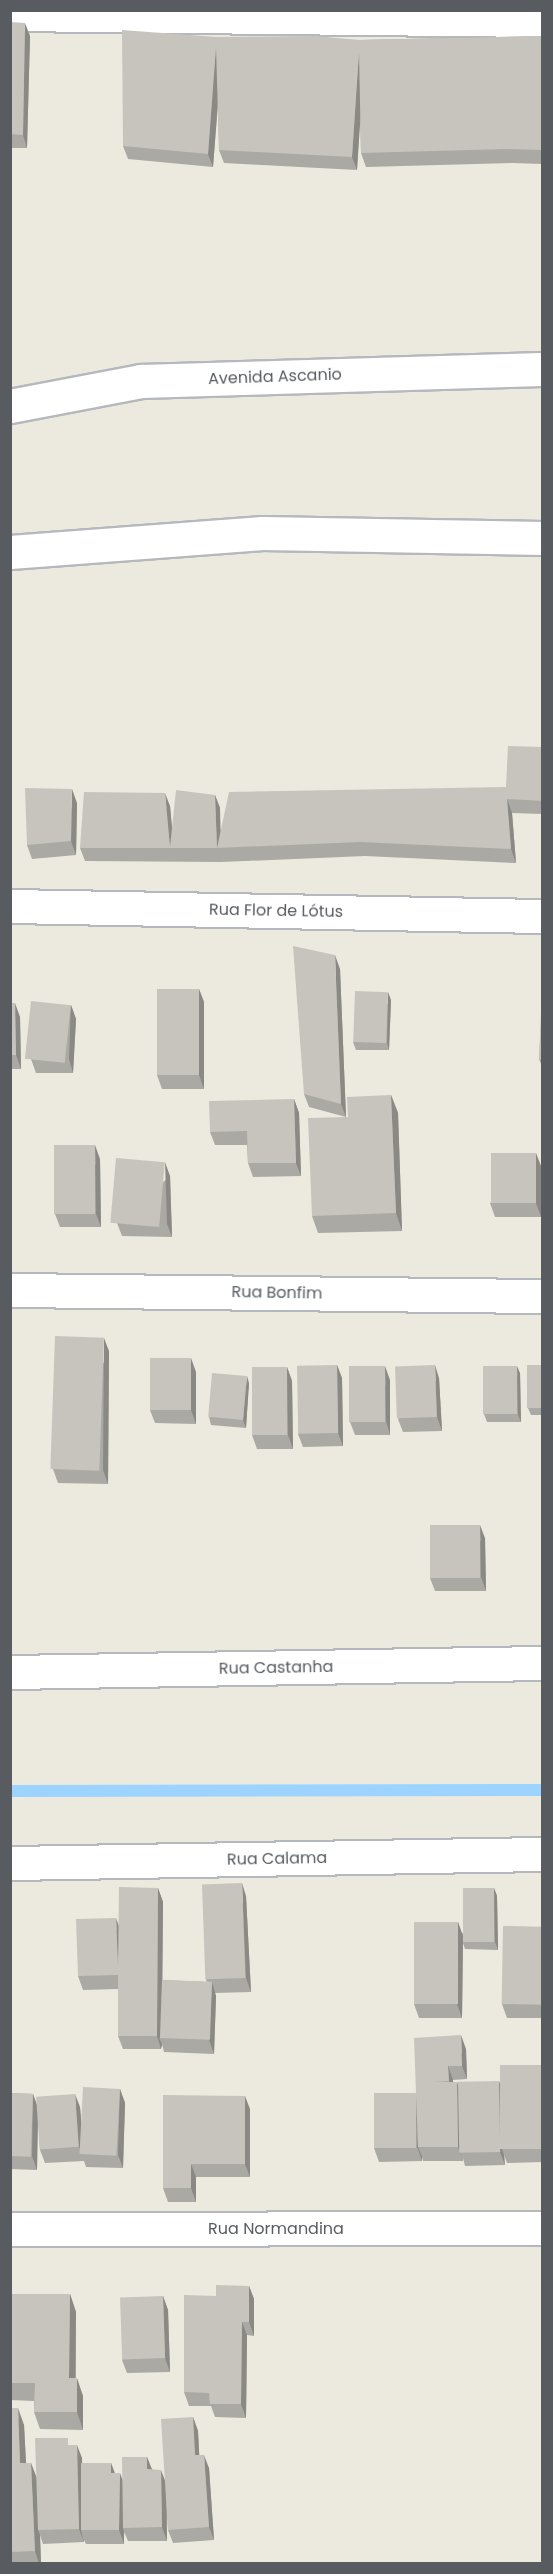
<!DOCTYPE html>
<html>
<head>
<meta charset="utf-8">
<style>
  body { margin:0 }
  #map { position:relative; width:553px; height:2574px; overflow:hidden; background:#ece9df; font-family:Poppins,sans-serif }
  div>[style] { position:absolute }
  .stream>* { height:12px; margin:-6px; padding:0 6px; transform-origin:6px; border-radius:6px; background:#9cd4ff }
  .roads { filter:drop-shadow(2px 0 #b5b8bd) drop-shadow(-2px 0 #b5b8bd) drop-shadow(0 2px #b5b8bd) drop-shadow(0 -2px #b5b8bd) }
  .minor>* { height:33px; margin:-16.5px; padding:0 16.5px; transform-origin:16.5px; border-radius:16.5px; background:#fff }
  .wall>* { inset:0; background:#aba9a3 }
  .shaded-wall>* { inset:0; background:#8b8984 }
  .building>* { inset:0; background:#c7c4bd; transform-origin:0 0 }
  span { translate:-50% -50%; white-space:nowrap; text-align:center; line-height:1.15; -webkit-text-stroke:5px #fff; paint-order:stroke }
  .street-label { font-size:16px; color:#585c61 }
  .frame { position:absolute; inset:0; border:12px solid #585c61; pointer-events:none }
</style>
</head>
<body>
<div id="map">
  <div class="stream">
    <div style="left:10px;top:1791px;width:532px;rotate:-0.11deg"></div>
  </div>
  <div class="roads">
    <div class="minor">
      <div style="left:10px;top:14px;width:532px;rotate:0.65deg"></div>
      <div style="left:10px;top:406px;width:133px;rotate:-10.8deg"></div>
      <div style="left:141px;top:381px;width:401px;rotate:-1.7deg"></div>
      <div style="left:10px;top:552px;width:253px;rotate:-4.3deg"></div>
      <div style="left:262px;top:533px;width:280px;rotate:1deg"></div>
      <div style="left:10px;top:906px;width:532px;rotate:1.08deg"></div>
      <div style="left:10px;top:1290px;width:532px;rotate:0.65deg"></div>
      <div style="left:10px;top:1672px;width:532px;rotate:-0.97deg"></div>
      <div style="left:10px;top:1863px;width:532px;rotate:-0.97deg"></div>
      <div style="left:10px;top:2229px;width:532px;rotate:-0.11deg"></div>
    </div>
  </div>
  <div class="wall">
    <div style="clip-path:polygon(10px 22px,30px 36px,27px 148px,10px 148px)"></div>
    <div style="clip-path:polygon(543px 36px,543px 164px,512px 163px,366px 167px,361px 153px,360px 114px,357px 170px,224px 163px,219px 150px,218px 105px,213px 167px,128px 159px,123px 146px,216px 37px,359px 40px)"></div>
    <div style="clip-path:polygon(543px 747px,543px 814px,512px 813px,516px 863px,365px 856px,221px 862px,85px 861px,80px 848px,170px 806px,172px 830px,215px 795px,220px 808px,220px 830px,506px 787px)"></div>
    <div style="clip-path:polygon(77px 803px,76px 855px,32px 859px,27px 845px)"></div>
    <div style="clip-path:polygon(340px 969px,346px 1117px,309px 1107px,304px 1094px)"></div>
    <div style="clip-path:polygon(199px 989px,204px 1002px,204px 1089px,162px 1089px,157px 1075px)"></div>
    <div style="clip-path:polygon(543px 989px,543px 1069px,539px 1059px)"></div>
    <div style="clip-path:polygon(391px 1000px,389px 1050px,356px 1050px,353px 1042px)"></div>
    <div style="clip-path:polygon(10px 1003px,20px 1017px,21px 1069px,10px 1069px)"></div>
    <div style="clip-path:polygon(71px 1005px,76px 1019px,73px 1073px,36px 1073px,31px 1059px)"></div>
    <div style="clip-path:polygon(391px 1095px,398px 1113px,402px 1231px,318px 1233px,312px 1216px,348px 1117px)"></div>
    <div style="clip-path:polygon(294px 1099px,299px 1113px,301px 1176px,253px 1177px,248px 1163px,247px 1145px,215px 1145px,210px 1132px)"></div>
    <div style="clip-path:polygon(100px 1159px,101px 1227px,60px 1227px,55px 1214px)"></div>
    <div style="clip-path:polygon(541px 1166px,541px 1217px,495px 1217px,490px 1203px)"></div>
    <div style="clip-path:polygon(170px 1176px,172px 1237px,122px 1236px,117px 1223px)"></div>
    <div style="clip-path:polygon(109px 1351px,108px 1484px,58px 1483px,53px 1469px)"></div>
    <div style="clip-path:polygon(337px 1365px,342px 1378px,343px 1446px,303px 1447px,298px 1434px)"></div>
    <div style="clip-path:polygon(543px 1365px,543px 1415px,531px 1415px,528px 1408px)"></div>
    <div style="clip-path:polygon(287px 1367px,292px 1381px,293px 1449px,257px 1449px,252px 1435px)"></div>
    <div style="clip-path:polygon(196px 1372px,196px 1424px,155px 1423px,150px 1410px)"></div>
    <div style="clip-path:polygon(520px 1373px,521px 1422px,487px 1422px,484px 1414px)"></div>
    <div style="clip-path:polygon(439px 1378px,442px 1431px,403px 1432px,398px 1419px)"></div>
    <div style="clip-path:polygon(390px 1380px,390px 1435px,355px 1435px,350px 1422px)"></div>
    <div style="clip-path:polygon(249px 1383px,246px 1428px,211px 1425px,209px 1417px)"></div>
    <div style="clip-path:polygon(485px 1538px,486px 1591px,435px 1591px,430px 1578px)"></div>
    <div style="clip-path:polygon(158px 1888px,163px 1902px,162px 1980px,207px 1982px,206px 1980px,246px 1896px,251px 1992px,215px 1993px,216px 1996px,214px 2054px,164px 2052px,162px 2044px,161px 2049px,123px 2049px,118px 2036px,118px 1989px,83px 1990px,78px 1976px,119px 1927px)"></div>
    <div style="clip-path:polygon(494px 1888px,497px 1896px,498px 1950px,465px 1949px,463px 1943px,462px 2018px,419px 2018px,414px 2004px,458px 1922px,462px 1934px)"></div>
    <div style="clip-path:polygon(543px 1927px,543px 2018px,507px 2018px,502px 2004px)"></div>
    <div style="clip-path:polygon(466px 2049px,467px 2079px,453px 2080px,453px 2082px,457px 2082px,459px 2088px,499px 2081px,500px 2086px,541px 2065px,543px 2068px,543px 2162px,507px 2163px,504px 2155px,505px 2165px,465px 2166px,463px 2158px,463px 2161px,423px 2161px,422px 2157px,422px 2161px,379px 2162px,374px 2148px,416px 2093px)"></div>
    <div style="clip-path:polygon(120px 2089px,125px 2103px,123px 2168px,86px 2167px,84px 2161px,45px 2163px,40px 2150px,38px 2116px,37px 2170px,10px 2169px,10px 2093px,33px 2094px,37px 2105px,80px 2107px,82px 2133px)"></div>
    <div style="clip-path:polygon(250px 2109px,250px 2177px,196px 2177px,196px 2202px,168px 2202px,163px 2188px)"></div>
    <div style="clip-path:polygon(249px 2286px,254px 2299px,254px 2336px,247px 2335px,246px 2418px,215px 2417px,211px 2406px,189px 2406px,184px 2392px,216px 2296px)"></div>
    <div style="clip-path:polygon(10px 2294px,70px 2294px,76px 2312px,76px 2378px,83px 2396px,83px 2430px,40px 2429px,34px 2412px,34px 2401px,10px 2400px)"></div>
    <div style="clip-path:polygon(163px 2296px,168px 2310px,170px 2372px,127px 2373px,122px 2360px)"></div>
    <div style="clip-path:polygon(10px 2408px,24px 2425px,26px 2463px,31px 2463px,36px 2478px,71px 2445px,82px 2458px,82px 2463px,111px 2463px,115px 2473px,122px 2480px,147px 2457px,152px 2469px,165px 2480px,193px 2417px,198px 2431px,199px 2455px,209px 2468px,214px 2540px,173px 2543px,168px 2530px,167px 2502px,167px 2541px,128px 2541px,124px 2532px,124px 2544px,86px 2544px,84px 2540px,84px 2542px,43px 2544px,40px 2535px,41px 2564px,10px 2564px)"></div>
  </div>
  <div class="shaded-wall">
    <div style="clip-path:polygon(25px 23px,30px 36px,27px 148px,23px 135px)"></div>
    <div style="clip-path:polygon(216px 47px,221px 61px,213px 167px,208px 154px)"></div>
    <div style="clip-path:polygon(359px 52px,364px 65px,357px 170px,352px 157px)"></div>
    <div style="clip-path:polygon(72px 789px,77px 803px,76px 855px,71px 841px)"></div>
    <div style="clip-path:polygon(165px 793px,170px 806px,174px 848px,170px 848px)"></div>
    <div style="clip-path:polygon(215px 795px,220px 808px,221px 848px,217px 848px)"></div>
    <div style="clip-path:polygon(507px 799px,512px 813px,516px 863px,511px 849px)"></div>
    <div style="clip-path:polygon(335px 955px,340px 969px,346px 1117px,341px 1104px)"></div>
    <div style="clip-path:polygon(199px 989px,204px 1002px,204px 1089px,199px 1075px)"></div>
    <div style="clip-path:polygon(388px 992px,391px 1000px,389px 1050px,387px 1043px)"></div>
    <div style="clip-path:polygon(15px 1003px,20px 1017px,21px 1069px,16px 1055px)"></div>
    <div style="clip-path:polygon(71px 1005px,76px 1019px,73px 1073px,69px 1059px)"></div>
    <div style="clip-path:polygon(391px 1095px,398px 1113px,402px 1231px,396px 1213px)"></div>
    <div style="clip-path:polygon(294px 1099px,299px 1113px,301px 1176px,296px 1163px)"></div>
    <div style="clip-path:polygon(95px 1145px,100px 1159px,101px 1227px,96px 1214px)"></div>
    <div style="clip-path:polygon(536px 1153px,541px 1166px,541px 1217px,536px 1203px)"></div>
    <div style="clip-path:polygon(165px 1162px,170px 1176px,172px 1237px,167px 1224px)"></div>
    <div style="clip-path:polygon(104px 1338px,109px 1351px,108px 1484px,103px 1470px)"></div>
    <div style="clip-path:polygon(191px 1358px,196px 1372px,196px 1424px,191px 1410px)"></div>
    <div style="clip-path:polygon(337px 1365px,342px 1378px,343px 1446px,338px 1433px)"></div>
    <div style="clip-path:polygon(435px 1365px,439px 1378px,442px 1431px,437px 1417px)"></div>
    <div style="clip-path:polygon(385px 1366px,390px 1380px,390px 1435px,386px 1421px)"></div>
    <div style="clip-path:polygon(517px 1366px,520px 1373px,521px 1422px,518px 1415px)"></div>
    <div style="clip-path:polygon(287px 1367px,292px 1381px,293px 1449px,288px 1435px)"></div>
    <div style="clip-path:polygon(247px 1376px,249px 1383px,246px 1428px,243px 1420px)"></div>
    <div style="clip-path:polygon(480px 1525px,485px 1538px,486px 1591px,481px 1577px)"></div>
    <div style="clip-path:polygon(242px 1883px,246px 1896px,251px 1992px,246px 1978px)"></div>
    <div style="clip-path:polygon(158px 1888px,163px 1902px,162px 2038px,159px 2038px,162px 2044px,161px 2049px,157px 2036px)"></div>
    <div style="clip-path:polygon(494px 1888px,497px 1896px,498px 1950px,495px 1942px)"></div>
    <div style="clip-path:polygon(116px 1918px,121px 1932px,118px 1966px)"></div>
    <div style="clip-path:polygon(458px 1922px,463px 1936px,462px 2018px,457px 2004px)"></div>
    <div style="clip-path:polygon(212px 1982px,216px 1996px,214px 2054px,209px 2040px)"></div>
    <div style="clip-path:polygon(461px 2035px,466px 2049px,467px 2079px,462px 2066px)"></div>
    <div style="clip-path:polygon(448px 2066px,453px 2080px,454px 2095px,449px 2081px)"></div>
    <div style="clip-path:polygon(499px 2081px,504px 2095px,502px 2149px,504px 2155px,505px 2165px,500px 2152px)"></div>
    <div style="clip-path:polygon(457px 2082px,462px 2096px,460px 2152px,463px 2161px,458px 2147px)"></div>
    <div style="clip-path:polygon(120px 2089px,125px 2103px,123px 2168px,118px 2155px)"></div>
    <div style="clip-path:polygon(416px 2093px,418px 2147px,422px 2157px,422px 2161px,417px 2147px)"></div>
    <div style="clip-path:polygon(33px 2094px,38px 2108px,37px 2170px,32px 2156px)"></div>
    <div style="clip-path:polygon(75px 2094px,80px 2107px,84px 2154px,82px 2154px,79px 2147px)"></div>
    <div style="clip-path:polygon(245px 2096px,250px 2109px,250px 2177px,245px 2164px)"></div>
    <div style="clip-path:polygon(191px 2164px,196px 2177px,196px 2202px,191px 2188px)"></div>
    <div style="clip-path:polygon(249px 2286px,254px 2299px,254px 2336px,249px 2322px)"></div>
    <div style="clip-path:polygon(70px 2294px,76px 2312px,75px 2396px,69px 2378px)"></div>
    <div style="clip-path:polygon(163px 2296px,168px 2310px,170px 2372px,165px 2358px)"></div>
    <div style="clip-path:polygon(242px 2322px,247px 2335px,246px 2418px,241px 2404px)"></div>
    <div style="clip-path:polygon(77px 2378px,83px 2396px,83px 2430px,77px 2412px)"></div>
    <div style="clip-path:polygon(18px 2408px,24px 2425px,27px 2481px,20px 2463px)"></div>
    <div style="clip-path:polygon(193px 2417px,198px 2431px,200px 2468px,195px 2455px)"></div>
    <div style="clip-path:polygon(77px 2445px,82px 2458px,84px 2530px,81px 2530px,84px 2542px,79px 2529px)"></div>
    <div style="clip-path:polygon(204px 2455px,209px 2468px,214px 2540px,209px 2527px)"></div>
    <div style="clip-path:polygon(147px 2457px,152px 2470px,147px 2469px)"></div>
    <div style="clip-path:polygon(31px 2463px,38px 2481px,38px 2530px,40px 2535px,41px 2564px,39px 2564px,35px 2551px)"></div>
    <div style="clip-path:polygon(111px 2463px,116px 2477px,111px 2473px)"></div>
    <div style="clip-path:polygon(161px 2470px,166px 2483px,167px 2541px,162px 2527px)"></div>
    <div style="clip-path:polygon(120px 2473px,125px 2487px,123px 2528px,124px 2532px,124px 2544px,119px 2530px)"></div>
  </div>
  <div class="building">
    <div style="clip-path:polygon(10px 22px,25px 23px,23px 135px,10px 134px)"></div>
    <div style="clip-path:polygon(122px 30px,216px 37px,315px 36px,359px 40px,543px 36px,543px 150px,507px 149px,361px 153px,359px 52px,352px 157px,219px 150px,216px 47px,208px 154px,123px 146px)"></div>
    <div style="clip-path:polygon(508px 746px,543px 747px,543px 801px,507px 799px,511px 849px,360px 842px,217px 848px,229px 792px,506px 787px)"></div>
    <div style="clip-path:polygon(25px 788px,72px 789px,71px 841px,27px 845px)"></div>
    <div style="clip-path:polygon(176px 790px,215px 795px,217px 848px,80px 848px,84px 792px,165px 793px,170px 847px)"></div>
    <div style="clip-path:polygon(293px 946px,335px 955px,341px 1104px,304px 1094px)"></div>
    <div style="left:157px;top:989px;width:42px;height:86px"></div>
    <div style="clip-path:polygon(542px 989px,543px 989px,543px 1060px,539px 1059px)"></div>
    <div style="left:355px;top:991px;width:33px;height:51px;rotate:2deg"></div>
    <div style="left:31px;top:1001px;width:40px;height:58px;rotate:6deg"></div>
    <div style="clip-path:polygon(10px 1003px,15px 1003px,16px 1055px,10px 1055px)"></div>
    <div style="clip-path:polygon(391px 1095px,396px 1213px,312px 1216px,308px 1118px,348px 1117px,347px 1097px)"></div>
    <div style="clip-path:polygon(294px 1099px,296px 1163px,248px 1163px,247px 1131px,210px 1132px,209px 1101px)"></div>
    <div style="left:54px;top:1145px;width:41px;height:69px"></div>
    <div style="left:491px;top:1153px;width:45px;height:50px"></div>
    <div style="left:116px;top:1158px;width:49px;height:65px;rotate:5deg"></div>
    <div style="left:55px;top:1336px;width:49px;height:133px;rotate:2deg"></div>
    <div style="left:150px;top:1358px;width:41px;height:52px"></div>
    <div style="left:337px;top:1365px;width:68px;height:40px;rotate:89deg"></div>
    <div style="left:435px;top:1365px;width:52px;height:40px;rotate:88deg"></div>
    <div style="left:527px;top:1365px;width:16px;height:43px"></div>
    <div style="left:349px;top:1366px;width:36px;height:56px"></div>
    <div style="left:483px;top:1366px;width:34px;height:48px"></div>
    <div style="left:252px;top:1367px;width:35px;height:68px"></div>
    <div style="left:212px;top:1373px;width:35px;height:44px;rotate:5deg"></div>
    <div style="left:430px;top:1525px;width:50px;height:53px"></div>
    <div style="left:242px;top:1883px;width:95px;height:40px;rotate:88deg"></div>
    <div style="clip-path:polygon(119px 1887px,158px 1888px,157px 2036px,118px 2036px,118px 1975px,78px 1976px,76px 1919px,116px 1918px,118px 1966px)"></div>
    <div style="left:463px;top:1888px;width:31px;height:54px"></div>
    <div style="left:414px;top:1922px;width:44px;height:82px"></div>
    <div style="left:503px;top:1926px;width:40px;height:78px;rotate:1deg"></div>
    <div style="left:162px;top:1980px;width:50px;height:58px;rotate:2deg"></div>
    <div style="clip-path:polygon(461px 2035px,462px 2066px,448px 2066px,449px 2081px,434px 2082px,457px 2082px,458px 2147px,418px 2147px,414px 2038px)"></div>
    <div style="left:500px;top:2065px;width:41px;height:84px"></div>
    <div style="left:499px;top:2081px;width:71px;height:41px;rotate:89deg"></div>
    <div style="left:83px;top:2087px;width:37px;height:67px;rotate:3deg"></div>
    <div style="left:10px;top:2093px;width:23px;height:63px;rotate:2deg"></div>
    <div style="left:374px;top:2093px;width:42px;height:55px"></div>
    <div style="left:75px;top:2094px;width:53px;height:39px;rotate:86deg"></div>
    <div style="clip-path:polygon(163px 2095px,245px 2096px,245px 2164px,191px 2164px,191px 2188px,163px 2188px)"></div>
    <div style="clip-path:polygon(216px 2285px,249px 2286px,249px 2322px,242px 2322px,241px 2404px,210px 2404px,209px 2393px,184px 2392px,184px 2295px,216px 2296px)"></div>
    <div style="clip-path:polygon(10px 2294px,70px 2294px,69px 2378px,77px 2378px,77px 2412px,34px 2412px,35px 2383px,10px 2383px)"></div>
    <div style="left:163px;top:2296px;width:62px;height:43px;rotate:88deg"></div>
    <div style="clip-path:polygon(10px 2408px,18px 2408px,20px 2463px,31px 2463px,35px 2551px,10px 2552px)"></div>
    <div style="clip-path:polygon(193px 2417px,195px 2455px,204px 2455px,209px 2527px,168px 2530px,161px 2419px)"></div>
    <div style="clip-path:polygon(35px 2438px,68px 2438px,68px 2445px,77px 2445px,79px 2529px,38px 2530px)"></div>
    <div style="clip-path:polygon(122px 2457px,147px 2457px,147px 2469px,161px 2470px,162px 2527px,123px 2528px)"></div>
    <div style="clip-path:polygon(81px 2463px,111px 2463px,111px 2473px,120px 2473px,119px 2530px,81px 2530px)"></div>
  </div>
  <div class="street-label">
    <span style="left:275px;top:377px;rotate:-2deg">Avenida Ascanio</span>
    <span style="left:276px;top:911px;rotate:1deg">Rua Flor de Lótus</span>
    <span style="left:277px;top:1293px;rotate:1deg">Rua Bonfim</span>
    <span style="left:276px;top:1668px;rotate:-1deg">Rua Castanha</span>
    <span style="left:277px;top:1859px;rotate:-1deg">Rua Calama</span>
    <span style="left:276px;top:2229px">Rua Normandina</span>
  </div>
  <div class="frame"></div>
</div>
</body>
</html>
